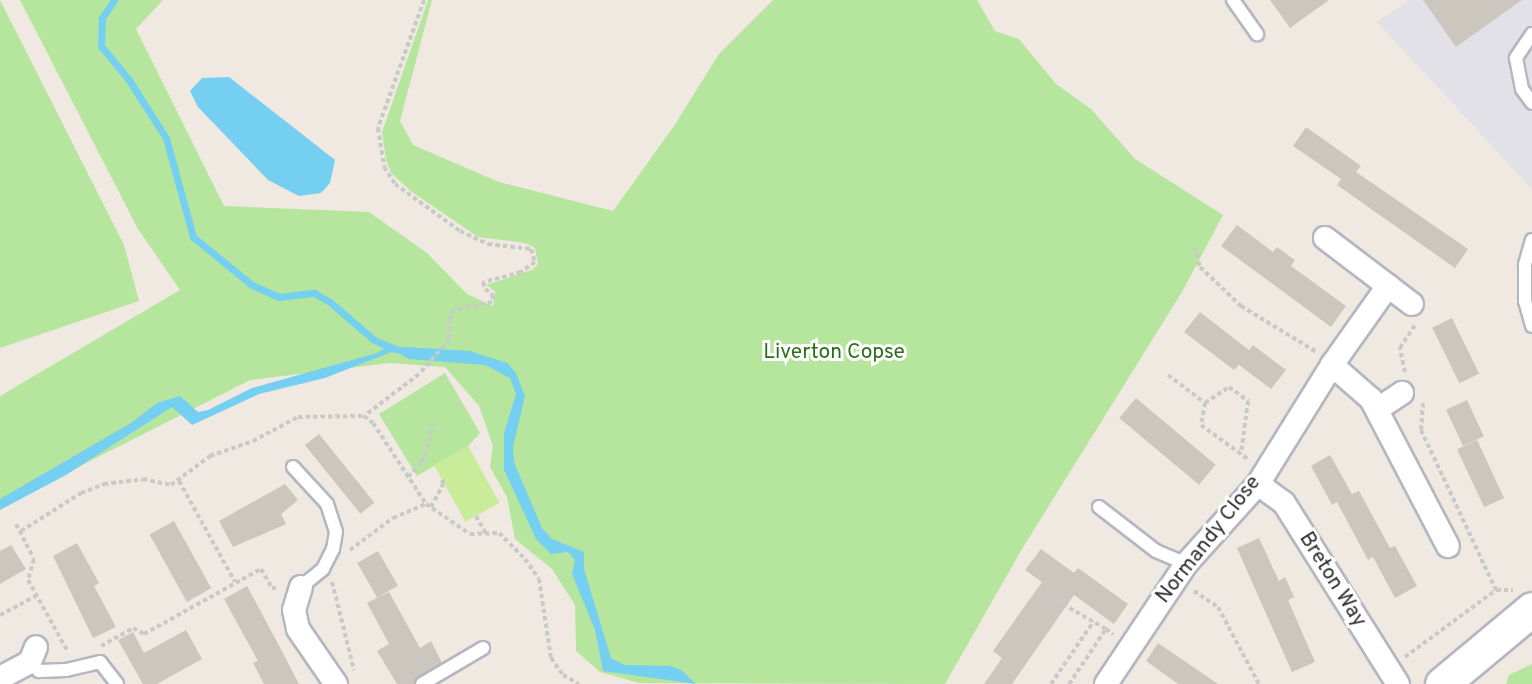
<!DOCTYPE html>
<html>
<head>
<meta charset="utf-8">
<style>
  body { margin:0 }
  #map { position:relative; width:1532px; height:684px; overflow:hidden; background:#efe9e1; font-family:Overpass,sans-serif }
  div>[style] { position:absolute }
  .industrial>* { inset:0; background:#e3e1e8 }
  .green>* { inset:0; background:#b6e59e }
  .pitch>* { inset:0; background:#c9ec9a; transform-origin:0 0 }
  .water>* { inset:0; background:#75cff0 }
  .stream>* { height:7px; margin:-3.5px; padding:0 3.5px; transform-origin:3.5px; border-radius:3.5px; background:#75cff0 }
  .building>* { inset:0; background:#cbc7bf; transform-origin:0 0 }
  .path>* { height:4px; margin-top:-2px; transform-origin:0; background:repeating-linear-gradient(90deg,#c9c9c9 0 4.5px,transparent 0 7.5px) }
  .roads { filter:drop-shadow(2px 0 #b4b7c1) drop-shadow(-2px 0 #b4b7c1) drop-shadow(0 2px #b4b7c1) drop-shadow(0 -2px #b4b7c1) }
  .lane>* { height:12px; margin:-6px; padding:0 6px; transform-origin:6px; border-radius:6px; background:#fff }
  .street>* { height:22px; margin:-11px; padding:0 11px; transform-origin:11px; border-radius:11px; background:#fff }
  .secondary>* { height:33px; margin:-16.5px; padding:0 16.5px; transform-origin:16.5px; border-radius:16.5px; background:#fff }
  span { translate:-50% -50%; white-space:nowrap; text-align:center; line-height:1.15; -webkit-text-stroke:6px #fff; paint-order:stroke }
  .park-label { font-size:21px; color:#2c6e1b }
  .street-label { font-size:21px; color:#2e2e2e }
</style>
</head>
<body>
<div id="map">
  <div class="industrial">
    <div style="clip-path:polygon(1408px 0,1532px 0,1532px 189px,1377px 22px)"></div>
  </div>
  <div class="green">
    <div style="clip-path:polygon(0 0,124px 245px,139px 301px,0 348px)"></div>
    <div style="clip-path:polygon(20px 0,163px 0,136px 29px,224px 206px,369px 212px,427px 253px,467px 294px,493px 306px,495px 291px,486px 285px,532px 270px,538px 264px,535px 248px,525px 243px,478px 237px,412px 192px,391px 173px,386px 160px,382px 132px,428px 0,432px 0,400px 121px,413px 145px,499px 182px,613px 211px,674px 126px,719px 54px,773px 0,977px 0,995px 31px,1019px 39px,1056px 84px,1091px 109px,1135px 159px,1223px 215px,1182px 292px,1022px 549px,945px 684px,639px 683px,600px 672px,576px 651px,575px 605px,552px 569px,515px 539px,507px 497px,490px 467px,493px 446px,479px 406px,445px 367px,390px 363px,250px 380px,33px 490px,0 501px,0 396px,180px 290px,138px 229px)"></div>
    <div style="clip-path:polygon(445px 373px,480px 433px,468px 446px,417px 476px,379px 414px)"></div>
    <div style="clip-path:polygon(1532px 664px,1532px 684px,1506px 684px,1509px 675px)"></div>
  </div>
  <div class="pitch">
    <div style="left:468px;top:446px;width:65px;height:39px;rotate:61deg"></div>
  </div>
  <div class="water">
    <div style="clip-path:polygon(229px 77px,335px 160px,330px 183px,321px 193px,299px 196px,268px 180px,198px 107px,190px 91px,202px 78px)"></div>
    <div style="clip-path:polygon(388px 346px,470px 351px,507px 363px,516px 373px,525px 396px,513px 447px,514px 462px,542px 528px,552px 539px,584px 552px,584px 569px,611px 658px,625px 665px,670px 666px,681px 670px,696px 684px,603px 671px,595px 630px,572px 574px,575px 560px,568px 552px,551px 554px,536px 539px,504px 470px,504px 433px,516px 394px,510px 378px,485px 365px,409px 359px,394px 351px,325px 378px,259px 394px,192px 425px,172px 407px,66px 475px,0 510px,0 499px,131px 423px,157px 403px,180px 396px,198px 412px,208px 410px,252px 388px,377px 353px)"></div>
  </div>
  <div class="stream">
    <div style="left:114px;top:0;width:22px;rotate:124deg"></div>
    <div style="left:102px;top:18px;width:28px;rotate:92deg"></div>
    <div style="left:101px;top:46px;width:44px;rotate:50.5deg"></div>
    <div style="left:129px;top:80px;width:69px;rotate:57.5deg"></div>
    <div style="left:166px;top:138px;width:103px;rotate:74.7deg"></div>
    <div style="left:193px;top:237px;width:76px;rotate:39.1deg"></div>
    <div style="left:252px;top:285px;width:30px;rotate:24deg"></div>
    <div style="left:279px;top:297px;width:35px;rotate:-7deg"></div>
    <div style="left:314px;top:293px;width:18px;rotate:29deg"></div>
    <div style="left:330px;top:302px;width:58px;rotate:40.8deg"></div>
    <div style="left:374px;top:340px;width:23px;rotate:23deg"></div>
  </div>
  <div class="building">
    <div style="clip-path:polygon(1270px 0,1329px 0,1290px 28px)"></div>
    <div style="clip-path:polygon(1423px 0,1522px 0,1456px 47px)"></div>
    <div style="clip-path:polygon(1306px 127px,1361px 166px,1356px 172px,1468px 249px,1455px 268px,1337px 185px,1341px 179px,1293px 146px)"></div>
    <div style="clip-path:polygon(1237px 225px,1273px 252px,1277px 247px,1295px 260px,1291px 266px,1346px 306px,1331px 327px,1221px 246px)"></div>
    <div style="clip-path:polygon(1200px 312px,1249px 350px,1253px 345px,1286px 370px,1271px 389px,1239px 365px,1234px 370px,1184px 332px)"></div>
    <div style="left:1452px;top:318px;width:62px;height:22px;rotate:64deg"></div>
    <div style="left:1136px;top:398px;width:104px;height:26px;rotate:40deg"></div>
    <div style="left:1467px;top:400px;width:40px;height:23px;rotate:65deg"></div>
    <div style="left:319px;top:434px;width:88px;height:18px;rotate:51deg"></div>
    <div style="left:1477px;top:440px;width:64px;height:22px;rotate:65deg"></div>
    <div style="clip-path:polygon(1330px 455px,1352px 494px,1359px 491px,1390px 548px,1395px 546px,1417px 586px,1395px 598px,1373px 557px,1368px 560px,1337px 502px,1332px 505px,1311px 466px)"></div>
    <div style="clip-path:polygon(285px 484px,298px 500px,281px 514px,286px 524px,233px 547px,219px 521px)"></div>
    <div style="left:174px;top:521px;width:77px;height:28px;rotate:61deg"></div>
    <div style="clip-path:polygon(1259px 538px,1279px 581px,1285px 577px,1294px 597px,1288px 600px,1315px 662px,1292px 672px,1237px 548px)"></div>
    <div style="clip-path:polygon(77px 543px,99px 583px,94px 586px,116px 627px,93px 638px,53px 556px)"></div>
    <div style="clip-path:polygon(11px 545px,26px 569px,0 584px,0 551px)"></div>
    <div style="clip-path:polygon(1041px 549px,1074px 573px,1078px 568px,1128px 604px,1114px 624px,1074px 595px,1012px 684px,984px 684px,1002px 658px,993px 651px,1042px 582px,1025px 570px)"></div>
    <div style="left:378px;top:551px;width:40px;height:24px;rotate:60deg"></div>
    <div style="clip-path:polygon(247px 586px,276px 640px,299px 684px,264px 684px,253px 663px,258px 661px,224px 599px)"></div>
    <div style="clip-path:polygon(389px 592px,420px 648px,431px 641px,442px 663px,418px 677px,414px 684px,397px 684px,377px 651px,389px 644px,367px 603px)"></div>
    <div style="clip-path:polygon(186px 630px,202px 659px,157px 684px,143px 684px,118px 640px,133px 632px,144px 653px)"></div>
    <div style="clip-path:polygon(1158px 643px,1218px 684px,1178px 684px,1146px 661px)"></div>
  </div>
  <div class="path">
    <div style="left:424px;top:0;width:136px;rotate:109.8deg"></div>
    <div style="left:378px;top:128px;width:39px;rotate:81deg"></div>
    <div style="left:384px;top:167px;width:20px;rotate:57deg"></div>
    <div style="left:395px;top:184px;width:80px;rotate:35.9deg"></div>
    <div style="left:460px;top:231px;width:31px;rotate:25deg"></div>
    <div style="left:488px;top:244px;width:43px;rotate:6.6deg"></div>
    <div style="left:531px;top:249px;width:14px;rotate:73deg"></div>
    <div style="left:535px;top:262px;width:17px;rotate:144deg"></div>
    <div style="left:521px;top:272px;width:39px;rotate:165deg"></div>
    <div style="left:483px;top:282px;width:7px;rotate:74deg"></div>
    <div style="left:485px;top:289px;width:10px;rotate:37deg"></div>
    <div style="left:493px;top:295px;width:7px;rotate:98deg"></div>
    <div style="left:492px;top:302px;width:39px;rotate:168deg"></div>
    <div style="left:454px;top:310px;width:11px;rotate:117deg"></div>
    <div style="left:449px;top:320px;width:20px;rotate:90deg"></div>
    <div style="left:449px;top:340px;width:45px;rotate:131.4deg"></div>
    <div style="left:419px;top:374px;width:69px;rotate:142.6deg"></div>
    <div style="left:364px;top:416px;width:11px;rotate:38deg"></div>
    <div style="left:373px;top:423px;width:97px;rotate:56.8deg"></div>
    <div style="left:426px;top:504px;width:53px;rotate:34.3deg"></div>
    <div style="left:470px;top:534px;width:29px;rotate:-2deg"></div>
    <div style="left:499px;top:533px;width:37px;rotate:45deg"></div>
    <div style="left:525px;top:559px;width:24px;rotate:55deg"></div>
    <div style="left:539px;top:579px;width:80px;rotate:81.4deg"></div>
    <div style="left:551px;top:658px;width:21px;rotate:55deg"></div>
    <div style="left:563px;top:675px;width:18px;rotate:29deg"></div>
    <div style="left:1194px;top:247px;width:21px;rotate:73deg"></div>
    <div style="left:1200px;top:267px;width:57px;rotate:43.6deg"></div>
    <div style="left:1241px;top:306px;width:87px;rotate:31.3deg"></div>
    <div style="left:1405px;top:372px;width:25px;rotate:-102deg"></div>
    <div style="left:1400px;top:348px;width:27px;rotate:-57deg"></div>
    <div style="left:1168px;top:375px;width:46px;rotate:37.1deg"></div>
    <div style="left:1205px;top:403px;width:22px;rotate:100deg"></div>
    <div style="left:1201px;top:425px;width:58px;rotate:35.9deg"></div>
    <div style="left:1205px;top:403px;width:29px;rotate:-34deg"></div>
    <div style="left:1229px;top:387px;width:24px;rotate:36deg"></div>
    <div style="left:1248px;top:401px;width:53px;rotate:97.5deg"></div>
    <div style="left:1423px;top:403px;width:27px;rotate:94deg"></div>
    <div style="left:1421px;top:430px;width:177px;rotate:64.9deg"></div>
    <div style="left:408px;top:477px;width:21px;rotate:-47deg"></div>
    <div style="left:422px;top:462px;width:39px;rotate:-73deg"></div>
    <div style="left:179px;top:481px;width:115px;rotate:61deg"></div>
    <div style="left:431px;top:507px;width:26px;rotate:-62deg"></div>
    <div style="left:443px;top:484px;width:7px;rotate:-98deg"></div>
    <div style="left:476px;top:516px;width:21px;rotate:61deg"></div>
    <div style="left:16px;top:524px;width:39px;rotate:63deg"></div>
    <div style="left:34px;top:559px;width:22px;rotate:106deg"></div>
    <div style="left:28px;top:580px;width:82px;rotate:60.9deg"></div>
    <div style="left:21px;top:531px;width:71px;rotate:-32.3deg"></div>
    <div style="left:81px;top:493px;width:25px;rotate:-21deg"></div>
    <div style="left:104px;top:484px;width:39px;rotate:-7deg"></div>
    <div style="left:143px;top:479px;width:29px;rotate:12deg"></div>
    <div style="left:171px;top:485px;width:49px;rotate:-36.6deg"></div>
    <div style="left:210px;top:456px;width:46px;rotate:-19.2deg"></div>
    <div style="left:253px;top:441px;width:51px;rotate:-28.1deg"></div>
    <div style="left:298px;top:417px;width:66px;rotate:-0.9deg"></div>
    <div style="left:350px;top:550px;width:54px;rotate:-36.7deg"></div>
    <div style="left:393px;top:518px;width:36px;rotate:-23deg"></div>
    <div style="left:332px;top:582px;width:91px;rotate:76deg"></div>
    <div style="left:1037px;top:589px;width:80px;rotate:30.1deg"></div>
    <div style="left:1194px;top:591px;width:29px;rotate:34deg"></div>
    <div style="left:1218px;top:607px;width:87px;rotate:62deg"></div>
    <div style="left:0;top:615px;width:41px;rotate:-27.8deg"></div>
    <div style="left:101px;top:646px;width:37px;rotate:-29deg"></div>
    <div style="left:133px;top:628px;width:13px;rotate:29deg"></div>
    <div style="left:144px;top:634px;width:134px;rotate:-29.1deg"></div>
    <div style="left:261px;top:569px;width:22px;rotate:60deg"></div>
    <div style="left:272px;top:588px;width:6px"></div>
    <div style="left:1405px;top:657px;width:113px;rotate:-36.4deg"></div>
    <div style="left:1496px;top:590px;width:17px"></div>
    <div style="left:1051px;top:684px;width:76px;rotate:-55.7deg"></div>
    <div style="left:1069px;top:684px;width:66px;rotate:-56.1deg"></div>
    <div style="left:1106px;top:629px;width:9px;rotate:36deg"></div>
  </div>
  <div class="roads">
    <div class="lane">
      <div style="left:1233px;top:0;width:42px;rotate:54.8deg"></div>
      <div style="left:1532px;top:34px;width:29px;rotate:124deg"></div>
      <div style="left:1516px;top:58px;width:32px;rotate:79deg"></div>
      <div style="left:1522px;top:89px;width:17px;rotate:54deg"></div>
      <div style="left:1532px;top:240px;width:26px;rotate:106deg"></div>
      <div style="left:1525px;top:265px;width:36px;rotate:90deg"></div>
      <div style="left:1525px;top:301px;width:26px;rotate:74deg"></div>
      <div style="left:293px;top:467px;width:50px;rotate:47.4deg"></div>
      <div style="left:327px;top:504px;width:29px;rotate:72deg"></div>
      <div style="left:336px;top:532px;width:17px;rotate:100deg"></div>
      <div style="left:333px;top:549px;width:22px;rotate:117deg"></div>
      <div style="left:323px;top:569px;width:28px;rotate:141deg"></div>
      <div style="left:1099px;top:507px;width:72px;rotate:37.7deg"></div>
      <div style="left:1156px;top:551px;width:33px;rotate:23deg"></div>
      <div style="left:30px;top:662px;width:13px;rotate:45deg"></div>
      <div style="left:39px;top:671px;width:27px;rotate:-2deg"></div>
      <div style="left:66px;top:670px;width:35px;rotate:-13deg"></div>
      <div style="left:100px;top:662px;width:28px;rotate:52deg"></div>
      <div style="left:422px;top:684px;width:71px;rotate:-30.5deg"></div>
    </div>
    <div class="street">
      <div style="left:1325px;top:238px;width:109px;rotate:37.2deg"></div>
      <div style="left:1332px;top:365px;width:52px;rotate:41.1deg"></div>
      <div style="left:1371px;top:399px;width:166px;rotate:62.4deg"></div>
      <div style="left:1378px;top:409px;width:29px;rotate:-34deg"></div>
      <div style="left:1258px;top:484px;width:32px;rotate:36deg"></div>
      <div style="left:1284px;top:503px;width:214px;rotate:57.8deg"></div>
      <div style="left:301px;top:587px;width:24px;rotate:107deg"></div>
      <div style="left:294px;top:610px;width:19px;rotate:78deg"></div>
      <div style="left:298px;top:629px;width:67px;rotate:55.4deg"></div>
      <div style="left:0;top:678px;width:34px;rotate:-28deg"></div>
      <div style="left:30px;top:662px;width:16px;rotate:-68deg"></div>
      <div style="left:1106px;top:684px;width:144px;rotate:-56.3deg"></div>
      <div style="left:1186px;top:564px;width:108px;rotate:-48deg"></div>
      <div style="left:1258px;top:484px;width:140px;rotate:-58.1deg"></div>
      <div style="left:1332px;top:365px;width:97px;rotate:-54.7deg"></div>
    </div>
    <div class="secondary">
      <div style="left:1442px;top:684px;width:117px;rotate:-39.8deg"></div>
    </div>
  </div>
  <div class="park-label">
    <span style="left:834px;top:353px">Liverton Copse</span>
  </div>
  <div class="street-label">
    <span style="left:1209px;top:540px;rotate:-52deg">Normandy Close</span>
    <span style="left:1332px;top:580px;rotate:58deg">Breton Way</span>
  </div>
</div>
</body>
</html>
